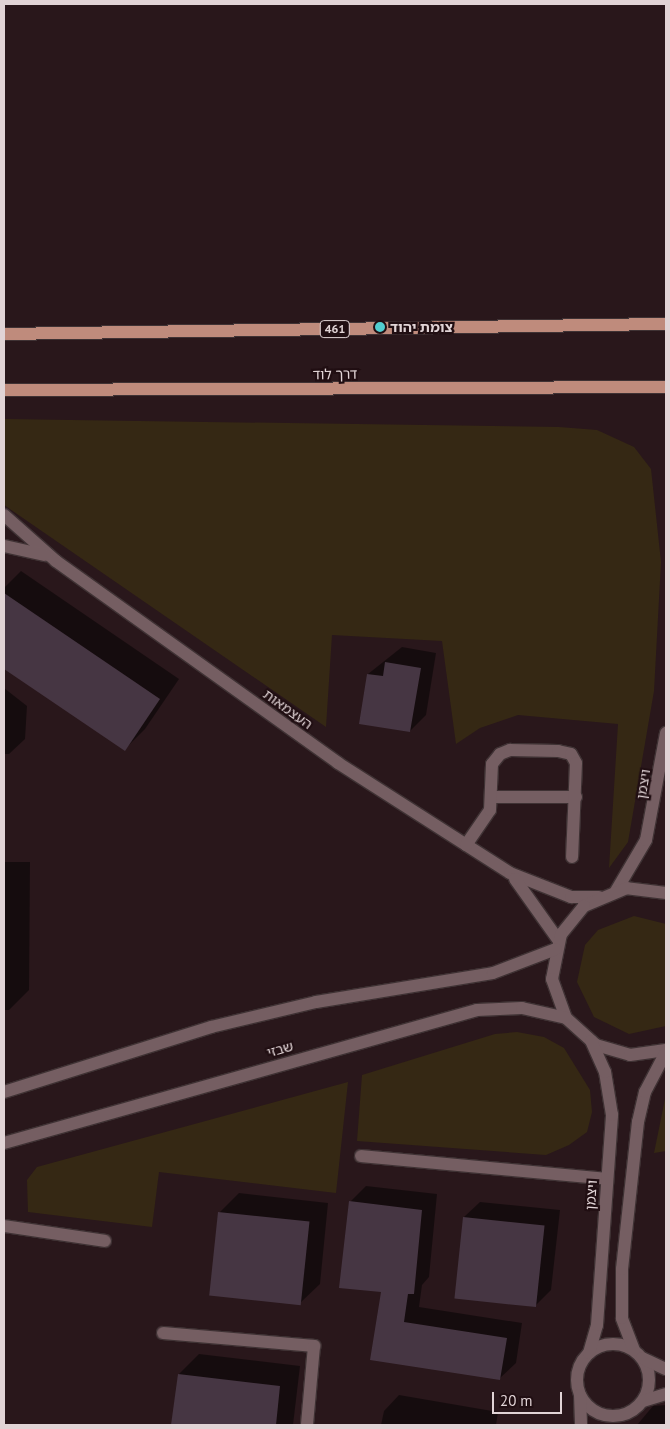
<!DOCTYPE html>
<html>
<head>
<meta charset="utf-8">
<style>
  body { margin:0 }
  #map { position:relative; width:670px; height:1429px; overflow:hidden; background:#29171b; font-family:"PT Sans","Noto Sans Hebrew",sans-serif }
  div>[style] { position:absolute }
  .green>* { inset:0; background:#352814 }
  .shadow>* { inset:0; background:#0007 }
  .building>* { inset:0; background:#463643; transform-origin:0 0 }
  .roads { filter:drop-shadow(1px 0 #3f3234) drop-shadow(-1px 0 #3f3234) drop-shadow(0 1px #3f3234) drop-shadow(0 -1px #3f3234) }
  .minor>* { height:12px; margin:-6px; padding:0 6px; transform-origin:6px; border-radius:6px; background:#755e62 }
  .minor>.ring { margin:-6px; padding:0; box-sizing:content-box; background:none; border:12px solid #755e62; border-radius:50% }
  .major>* { height:12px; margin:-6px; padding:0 6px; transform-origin:6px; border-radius:6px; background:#bf8b7c }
  .dots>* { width:14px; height:14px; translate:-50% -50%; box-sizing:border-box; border:2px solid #200e12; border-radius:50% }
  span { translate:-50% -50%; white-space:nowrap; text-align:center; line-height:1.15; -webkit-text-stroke:4.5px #200e12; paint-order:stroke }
  .shield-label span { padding:1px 4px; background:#200e12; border:1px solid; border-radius:4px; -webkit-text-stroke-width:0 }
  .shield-label { font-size:12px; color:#e1d4d6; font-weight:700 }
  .poi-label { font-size:14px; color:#e1d4d6; font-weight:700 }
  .left { translate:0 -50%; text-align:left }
  .street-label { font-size:14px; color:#e1d4d6 }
  .frame { position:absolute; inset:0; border:5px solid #e1d4d6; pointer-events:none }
  .scale { position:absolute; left:492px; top:1392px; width:70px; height:22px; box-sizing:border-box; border:2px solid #e1d4d6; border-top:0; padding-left:6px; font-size:15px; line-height:18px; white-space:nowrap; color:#e1d4d6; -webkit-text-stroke:4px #200e12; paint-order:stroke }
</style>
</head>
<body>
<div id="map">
  <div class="green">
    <div style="clip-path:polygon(4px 419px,559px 427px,597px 430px,634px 447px,651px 469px,661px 562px,654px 691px,628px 842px,609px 868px,618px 724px,518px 715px,480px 728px,456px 744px,442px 641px,332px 635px,326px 727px,4px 505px)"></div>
    <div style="clip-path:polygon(634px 916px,666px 924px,666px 1026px,629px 1034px,594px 1017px,577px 982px,585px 945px,598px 930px)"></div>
    <div style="clip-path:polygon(517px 1032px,544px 1037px,564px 1048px,590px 1090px,592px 1112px,587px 1132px,569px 1145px,546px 1155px,357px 1141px,362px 1075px,495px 1034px)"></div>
    <div style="clip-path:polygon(348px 1082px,336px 1193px,159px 1172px,152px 1227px,28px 1212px,27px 1180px,37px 1167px)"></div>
    <div style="clip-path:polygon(666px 1094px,666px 1151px,654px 1153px)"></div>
  </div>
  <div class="shadow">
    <div style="clip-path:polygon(21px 571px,179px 679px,145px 729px,125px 749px,4px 667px,4px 588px)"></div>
    <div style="clip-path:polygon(402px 647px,436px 653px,426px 715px,410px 731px,360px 722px,368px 674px)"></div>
    <div style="clip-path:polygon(4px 688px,27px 706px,25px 739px,9px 754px,4px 754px)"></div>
    <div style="clip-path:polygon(4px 862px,30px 862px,29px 990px,9px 1010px,4px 1010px)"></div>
    <div style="clip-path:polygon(366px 1186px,437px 1194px,429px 1277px,422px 1285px,419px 1307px,522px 1323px,516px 1363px,500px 1378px,372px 1359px,383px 1291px,350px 1202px)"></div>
    <div style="clip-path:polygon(239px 1193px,328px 1203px,320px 1284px,299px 1304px,219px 1213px)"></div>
    <div style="clip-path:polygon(480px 1202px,560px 1210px,551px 1290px,535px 1306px,464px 1217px)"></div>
    <div style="clip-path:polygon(199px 1354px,300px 1366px,293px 1425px,173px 1425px,179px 1374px)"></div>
    <div style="clip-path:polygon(399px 1395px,498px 1412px,496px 1425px,381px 1425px,384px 1411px)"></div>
    <div style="clip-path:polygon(666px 1405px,666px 1425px,637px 1425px,653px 1406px)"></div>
  </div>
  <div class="building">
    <div style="clip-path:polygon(4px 593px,160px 699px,125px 751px,4px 669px)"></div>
    <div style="clip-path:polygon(385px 662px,421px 668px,410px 732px,359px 724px,367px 674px,383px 676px)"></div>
    <div style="clip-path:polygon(349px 1201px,422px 1210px,414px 1294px,408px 1294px,404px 1322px,507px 1338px,500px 1380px,370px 1360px,381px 1292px,339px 1288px)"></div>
    <div style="left:218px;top:1212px;width:92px;height:84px;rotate:6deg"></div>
    <div style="left:463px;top:1217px;width:82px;height:82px;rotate:6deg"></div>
    <div style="clip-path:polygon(178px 1374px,280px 1386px,276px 1425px,171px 1425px)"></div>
  </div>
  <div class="roads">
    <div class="minor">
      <div style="left:4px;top:515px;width:69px;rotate:41.5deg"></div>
      <div style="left:56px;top:561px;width:347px;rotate:35.6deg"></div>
      <div style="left:338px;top:763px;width:204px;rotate:32.6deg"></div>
      <div style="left:510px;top:873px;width:66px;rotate:21.5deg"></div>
      <div style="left:571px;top:897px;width:28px"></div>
      <div style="left:4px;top:546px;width:42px;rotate:12.4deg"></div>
      <div style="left:491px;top:797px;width:85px"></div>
      <div style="left:466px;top:845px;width:42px;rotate:-55.6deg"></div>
      <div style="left:490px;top:810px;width:46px;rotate:-87.5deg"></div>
      <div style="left:492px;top:764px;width:13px;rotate:-51deg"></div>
      <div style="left:500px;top:754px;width:11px;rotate:-22deg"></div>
      <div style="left:510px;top:750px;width:48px;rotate:1.2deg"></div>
      <div style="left:558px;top:751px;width:13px;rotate:13deg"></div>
      <div style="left:571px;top:754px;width:10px;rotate:61deg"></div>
      <div style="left:576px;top:763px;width:94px;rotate:92.4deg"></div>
      <div style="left:515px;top:879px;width:76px;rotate:54.6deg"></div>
      <div style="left:616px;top:891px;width:59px;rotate:-59.5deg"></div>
      <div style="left:646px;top:840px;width:109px;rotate:-79.4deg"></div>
      <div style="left:666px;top:893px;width:39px;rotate:-173deg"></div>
      <div style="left:627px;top:888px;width:47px;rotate:157.3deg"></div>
      <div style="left:584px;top:906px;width:36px;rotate:129deg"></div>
      <div style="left:561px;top:934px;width:46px;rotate:101.3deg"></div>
      <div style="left:552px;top:979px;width:41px;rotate:70.3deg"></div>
      <div style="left:566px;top:1018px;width:40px;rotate:42deg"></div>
      <div style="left:596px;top:1045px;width:35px;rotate:16deg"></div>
      <div style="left:630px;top:1055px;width:36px;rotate:-8deg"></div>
      <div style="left:4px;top:1092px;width:217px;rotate:-17.4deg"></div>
      <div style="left:211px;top:1027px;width:108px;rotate:-13.4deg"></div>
      <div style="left:316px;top:1002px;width:179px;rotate:-9.3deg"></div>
      <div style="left:493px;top:973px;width:67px;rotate:-20.9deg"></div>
      <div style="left:4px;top:1143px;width:491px;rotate:-15.7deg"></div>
      <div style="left:477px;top:1010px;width:45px;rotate:-2.5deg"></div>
      <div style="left:522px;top:1008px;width:45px;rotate:12.8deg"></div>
      <div style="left:361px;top:1156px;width:247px;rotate:5.3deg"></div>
      <div style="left:4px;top:1226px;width:102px;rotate:8.4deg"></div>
      <div style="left:163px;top:1333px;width:152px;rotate:4.9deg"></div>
      <div style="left:314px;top:1346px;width:79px;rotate:95.1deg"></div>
      <div class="ring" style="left:577px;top:1344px;width:60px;height:60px"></div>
      <div style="left:634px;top:1350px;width:34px;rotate:-111deg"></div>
      <div style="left:622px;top:1318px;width:49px;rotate:-90deg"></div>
      <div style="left:622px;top:1269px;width:148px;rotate:-83.8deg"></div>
      <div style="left:638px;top:1122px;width:31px;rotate:-77deg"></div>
      <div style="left:645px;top:1092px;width:45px;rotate:-62.3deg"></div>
      <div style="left:589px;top:1353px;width:29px;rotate:-74deg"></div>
      <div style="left:597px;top:1325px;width:211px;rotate:-85.9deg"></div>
      <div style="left:612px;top:1115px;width:44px;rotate:-99.2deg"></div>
      <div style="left:605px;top:1072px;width:34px;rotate:-114deg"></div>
      <div style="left:642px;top:1358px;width:26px;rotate:25deg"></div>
      <div style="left:580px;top:1395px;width:30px;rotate:88deg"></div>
      <div style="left:643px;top:1401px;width:24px;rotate:-17deg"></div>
    </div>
    <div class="major">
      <div style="left:4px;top:334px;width:662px;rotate:-0.87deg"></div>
      <div style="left:4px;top:390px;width:662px;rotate:-0.26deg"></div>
    </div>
  </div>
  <div class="dots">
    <div style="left:380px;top:327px;background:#52cdcf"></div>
  </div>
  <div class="shield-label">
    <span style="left:335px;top:329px">461</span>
  </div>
  <div class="poi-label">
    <span class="left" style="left:390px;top:327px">צומת יהוד</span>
  </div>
  <div class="street-label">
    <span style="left:335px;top:374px;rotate:-1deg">דרך לוד</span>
    <span style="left:288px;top:709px;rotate:36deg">העצמאות</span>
    <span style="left:643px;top:784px;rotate:-81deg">ויצמן</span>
    <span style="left:280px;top:1049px;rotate:-16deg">שבזי</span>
    <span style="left:591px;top:1195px;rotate:-86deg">ויצמן</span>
  </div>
  <div class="frame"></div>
  <div class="scale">20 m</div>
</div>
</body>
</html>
